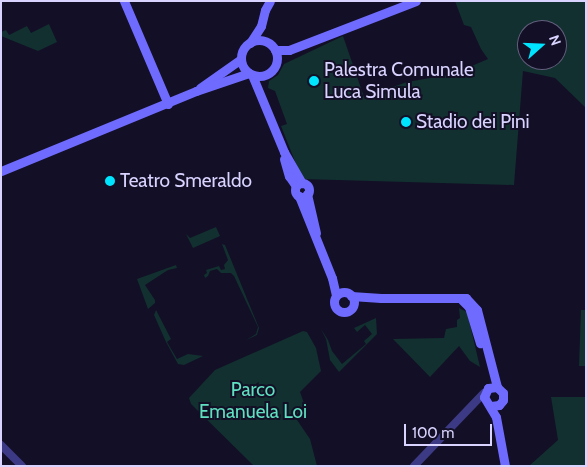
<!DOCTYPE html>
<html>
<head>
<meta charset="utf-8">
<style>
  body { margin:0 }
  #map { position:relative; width:587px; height:467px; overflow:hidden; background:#130f26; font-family:Cabin,sans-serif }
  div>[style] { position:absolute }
  .green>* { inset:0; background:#12302f }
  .tertiary>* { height:8px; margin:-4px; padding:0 4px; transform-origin:4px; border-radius:4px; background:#3d3a85 }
  .secondary>* { height:9px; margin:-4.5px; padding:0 4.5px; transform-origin:4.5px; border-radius:4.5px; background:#6f6bff }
  .secondary>.ring { margin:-4.5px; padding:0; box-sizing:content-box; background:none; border:9px solid #6f6bff; border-radius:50% }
  .dots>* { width:14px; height:14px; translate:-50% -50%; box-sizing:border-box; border:2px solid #130f26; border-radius:50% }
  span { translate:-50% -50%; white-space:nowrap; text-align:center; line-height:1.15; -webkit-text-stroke:4px #130f26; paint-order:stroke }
  .poi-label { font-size:19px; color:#d9d4ff }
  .left { translate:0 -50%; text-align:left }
  .park-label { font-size:19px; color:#5fe0c0 }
  .frame { position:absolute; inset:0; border:2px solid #d9d4ff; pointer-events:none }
  .north { position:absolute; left:517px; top:20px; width:50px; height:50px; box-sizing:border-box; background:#130f26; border:1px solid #625e7d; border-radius:50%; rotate:70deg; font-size:14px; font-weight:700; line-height:20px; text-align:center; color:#d9d4ff }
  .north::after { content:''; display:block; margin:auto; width:18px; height:22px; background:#00e5ff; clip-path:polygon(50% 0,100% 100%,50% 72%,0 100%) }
  .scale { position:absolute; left:404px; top:424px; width:88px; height:22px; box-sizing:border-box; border:2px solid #d9d4ff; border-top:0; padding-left:6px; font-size:15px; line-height:18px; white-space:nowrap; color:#d9d4ff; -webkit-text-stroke:4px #130f26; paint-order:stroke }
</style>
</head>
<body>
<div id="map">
  <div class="green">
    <div style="clip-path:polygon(evenodd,455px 1px,586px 1px,586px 108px,555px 78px,523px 71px,514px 185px,302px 179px,281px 126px,287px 124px,275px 91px,268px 88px,269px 81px,278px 75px,284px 64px,343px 36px,364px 97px,407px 82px,453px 74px,488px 59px,481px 49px,471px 27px,464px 25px,455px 1px,527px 30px,557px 30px,557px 60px,527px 60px,527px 30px)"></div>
    <div style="clip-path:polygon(49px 24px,57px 42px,38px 51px,1px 36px,1px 32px,6px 30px,9px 35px,27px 26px,31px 33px)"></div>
    <div style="clip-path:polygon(216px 227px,220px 236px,193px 248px,186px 234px,190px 238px)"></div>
    <div style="clip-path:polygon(222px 244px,225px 245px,259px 328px,257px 335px,246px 340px,256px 334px,258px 327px,234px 276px,231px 273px,221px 273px,217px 269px,210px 271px,208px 276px,205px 278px,204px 275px,207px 273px,206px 270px,219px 266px,221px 270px,225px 269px,224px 265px,228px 260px)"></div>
    <div style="clip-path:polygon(176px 265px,177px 268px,168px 270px,145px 285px,155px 300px,155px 303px,148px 309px,137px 279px)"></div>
    <div style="clip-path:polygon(459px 308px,467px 312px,480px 367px,470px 361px,459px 346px,430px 377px,393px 339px,444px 338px,446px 329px,457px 327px,457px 320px,460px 318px)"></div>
    <div style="clip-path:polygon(156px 310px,171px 339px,167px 342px,177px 359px,188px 354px,203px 356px,184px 365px,178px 364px,166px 342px,154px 315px)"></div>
    <div style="clip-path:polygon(581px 310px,586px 310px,586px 366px,579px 366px)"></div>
    <div style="clip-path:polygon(376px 318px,377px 334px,339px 372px,330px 360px,326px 339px,321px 329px,328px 340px,332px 351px,342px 364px,366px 344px,364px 341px,372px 334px,365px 325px,357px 332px,354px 328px)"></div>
    <div style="clip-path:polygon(303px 331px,307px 332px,316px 348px,321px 371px,300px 392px,305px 406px,295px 417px,310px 439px,317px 466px,254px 466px,191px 404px,189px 398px,215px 370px)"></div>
    <div style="clip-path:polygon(551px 397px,586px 397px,586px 466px,529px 466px,558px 440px)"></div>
  </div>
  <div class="tertiary">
    <div style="left:1px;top:445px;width:30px;rotate:45deg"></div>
    <div style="left:414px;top:466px;width:101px;rotate:-46.2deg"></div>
  </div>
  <div class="secondary">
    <div style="left:124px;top:1px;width:112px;rotate:66.9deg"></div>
    <div class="ring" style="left:241px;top:40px;width:27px;height:27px"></div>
    <div style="left:250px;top:43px;width:20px;rotate:-57deg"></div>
    <div style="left:261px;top:26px;width:16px;rotate:-76deg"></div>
    <div style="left:265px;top:10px;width:10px;rotate:-61deg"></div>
    <div style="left:275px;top:50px;width:14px"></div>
    <div style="left:289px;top:50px;width:136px;rotate:-21.1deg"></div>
    <div style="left:252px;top:75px;width:83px;rotate:67.4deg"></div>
    <div style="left:284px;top:152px;width:36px;rotate:60deg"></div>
    <div style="left:200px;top:88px;width:50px;rotate:-35.3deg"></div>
    <div style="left:284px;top:159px;width:18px;rotate:74deg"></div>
    <div style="left:289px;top:176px;width:12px;rotate:55deg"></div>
    <div style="left:1px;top:171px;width:211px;rotate:-22.3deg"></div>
    <div style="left:196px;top:91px;width:56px;rotate:-18.8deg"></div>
    <div class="ring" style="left:295px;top:183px;width:5px;height:5px"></div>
    <div style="left:307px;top:194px;width:40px;rotate:77deg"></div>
    <div style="left:299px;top:196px;width:88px;rotate:68.1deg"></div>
    <div style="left:332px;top:278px;width:18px;rotate:77deg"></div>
    <div class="ring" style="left:334px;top:292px;width:11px;height:11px"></div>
    <div style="left:351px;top:296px;width:30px;rotate:4deg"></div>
    <div style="left:381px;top:298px;width:85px"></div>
    <div style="left:466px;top:298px;width:16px;rotate:47deg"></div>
    <div style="left:477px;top:310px;width:80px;rotate:75.4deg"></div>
    <div style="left:462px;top:300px;width:10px;rotate:45deg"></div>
    <div style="left:469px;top:307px;width:38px;rotate:73deg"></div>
    <div style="left:491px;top:406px;width:8px;rotate:-7deg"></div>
    <div style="left:499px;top:405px;width:6px;rotate:-51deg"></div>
    <div style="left:503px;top:400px;width:7px;rotate:-90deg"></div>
    <div style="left:503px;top:393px;width:8px;rotate:-135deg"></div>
    <div style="left:497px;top:387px;width:9px;rotate:174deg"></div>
    <div style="left:488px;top:388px;width:10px;rotate:114deg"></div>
    <div style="left:484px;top:397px;width:23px;rotate:59deg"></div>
    <div style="left:496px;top:417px;width:50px;rotate:79.6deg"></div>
  </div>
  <div class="dots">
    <div style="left:314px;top:81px;background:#00e5ff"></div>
    <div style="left:406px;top:122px;background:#00e5ff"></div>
    <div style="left:110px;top:181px;background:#00e5ff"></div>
  </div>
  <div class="poi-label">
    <span class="left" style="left:324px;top:81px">Palestra Comunale<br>Luca Simula</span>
    <span class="left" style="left:416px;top:122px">Stadio dei Pini</span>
    <span class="left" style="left:120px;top:181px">Teatro Smeraldo</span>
  </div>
  <div class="park-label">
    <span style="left:253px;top:401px">Parco<br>Emanuela Loi</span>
  </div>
  <div class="frame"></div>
  <div class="north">N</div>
  <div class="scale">100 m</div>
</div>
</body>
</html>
